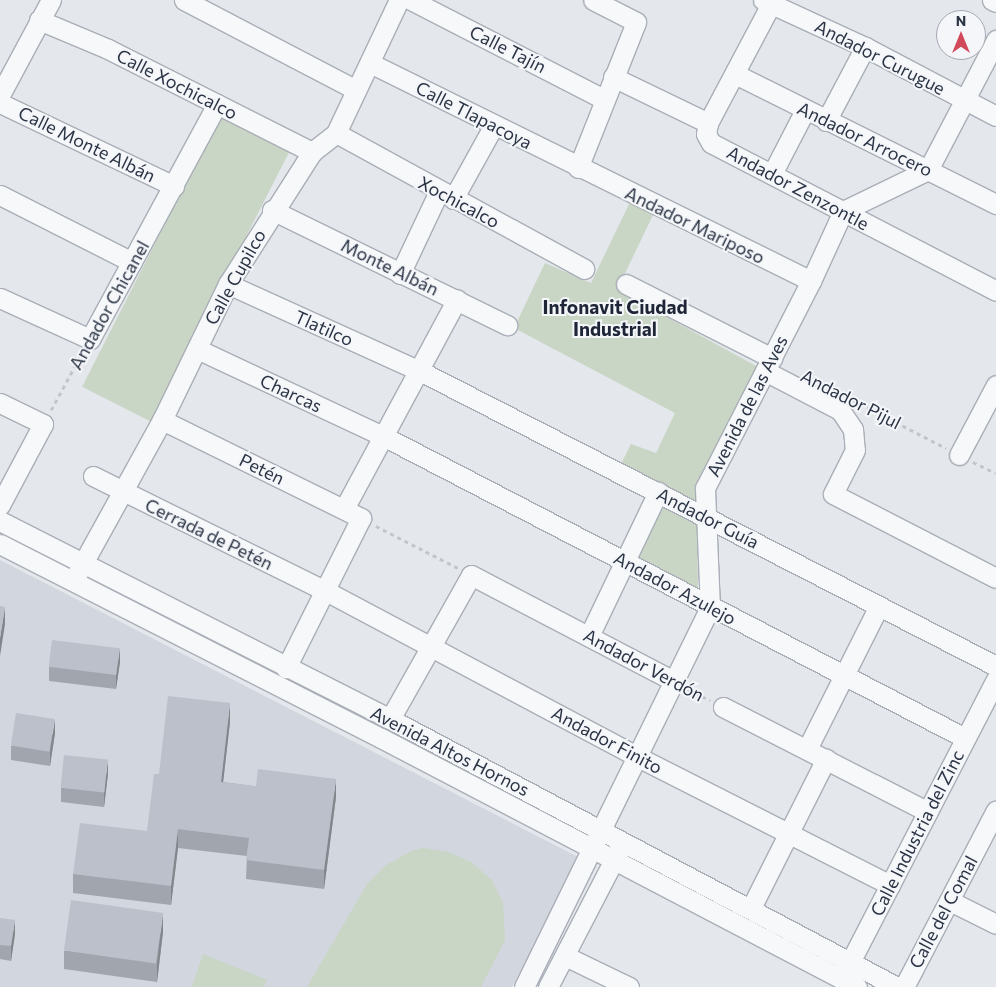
<!DOCTYPE html>
<html>
<head>
<meta charset="utf-8">
<style>
  body { margin:0 }
  #map { position:relative; width:996px; height:987px; overflow:hidden; background:#e4e7ec; font-family:Commissioner,sans-serif }
  div>[style] { position:absolute }
  .built>* { inset:0; background:#d2d6de }
  .green>* { inset:0; background:#c9d6c5; transform-origin:0 0 }
  .path>* { height:2.5px; margin-top:-1.25px; transform-origin:0; background:repeating-linear-gradient(90deg,#c2c5cb 0 4px,transparent 0 8px) }
  .roads { filter:drop-shadow(1px 0 #a9aeb7) drop-shadow(-1px 0 #a9aeb7) drop-shadow(0 1px #a9aeb7) drop-shadow(0 -1px #a9aeb7) }
  .minor>* { height:19px; margin:-9.5px; padding:0 9.5px; transform-origin:9.5px; border-radius:9.5px; background:#f7f8fa }
  .wall>* { inset:0; background:#a1a5ae }
  .shaded-wall>* { inset:0; background:#83868d }
  .building>* { inset:0; background:#bbc0ca; transform-origin:0 0 }
  span { translate:-50% -50%; white-space:nowrap; text-align:center; line-height:1.15; -webkit-text-stroke:4px #f4f6f9; paint-order:stroke }
  .street-label { font-size:18px; color:#2b3445 }
  .neighbourhood-label { font-size:19px; color:#1d2536; font-weight:700 }
  .north { position:absolute; left:936px; top:10px; width:50px; height:50px; box-sizing:border-box; background:#f4f6f9; border:1px solid #a4a8b1; border-radius:50%; rotate:0deg; font-size:14px; font-weight:700; line-height:20px; text-align:center; color:#2b3445 }
  .north::after { content:''; display:block; margin:auto; width:18px; height:22px; background:#d1495b; clip-path:polygon(50% 0,100% 100%,50% 72%,0 100%) }
</style>
</head>
<body>
<div id="map">
  <div class="built">
    <div style="clip-path:polygon(0 560px,580px 858px,512px 987px,0 987px)"></div>
  </div>
  <div class="green">
    <div style="left:221px;top:114px;width:78px;height:306px;rotate:27deg"></div>
    <div style="clip-path:polygon(630px 202px,654px 213px,617px 290px,758px 367px,697px 505px,698px 592px,623px 552px,654px 483px,620px 466px,631px 444px,656px 453px,675px 413px,514px 328px,545px 263px,591px 283px)"></div>
    <div style="clip-path:polygon(424px 848px,448px 852px,471px 862px,492px 880px,503px 903px,505px 940px,481px 987px,307px 987px,367px 884px,386px 865px,413px 850px)"></div>
    <div style="clip-path:polygon(203px 954px,267px 980px,264px 987px,192px 987px)"></div>
  </div>
  <div class="path">
    <div style="left:853px;top:400px;width:105px;rotate:27.3deg"></div>
    <div style="left:51px;top:410px;width:65px;rotate:-61.5deg"></div>
    <div style="left:973px;top:462px;width:25px;rotate:26deg"></div>
    <div style="left:376px;top:526px;width:92px;rotate:27.1deg"></div>
    <div style="left:688px;top:689px;width:25px;rotate:27deg"></div>
  </div>
  <div class="roads">
    <div class="minor">
      <div style="left:184px;top:0;width:192px;rotate:27.6deg"></div>
      <div style="left:411px;top:0;width:217px;rotate:27.2deg"></div>
      <div style="left:763px;top:0;width:112px;rotate:24.7deg"></div>
      <div style="left:865px;top:47px;width:148px;rotate:27.8deg"></div>
      <div style="left:992px;top:0;width:4px;rotate:27deg"></div>
      <div style="left:39px;top:20px;width:75px;rotate:22.8deg"></div>
      <div style="left:108px;top:49px;width:229px;rotate:26.8deg"></div>
      <div style="left:370px;top:63px;width:492px;rotate:26.3deg"></div>
      <div style="left:735px;top:74px;width:292px;rotate:26.5deg"></div>
      <div style="left:613px;top:77px;width:106px;rotate:25.8deg"></div>
      <div style="left:708px;top:123px;width:11px;rotate:100deg"></div>
      <div style="left:706px;top:134px;width:10px;rotate:61deg"></div>
      <div style="left:711px;top:143px;width:321px;rotate:27.4deg"></div>
      <div style="left:0;top:95px;width:108px;rotate:-61.8deg"></div>
      <div style="left:0;top:103px;width:193px;rotate:25.5deg"></div>
      <div style="left:826px;top:121px;width:84px;rotate:-62.2deg"></div>
      <div style="left:708px;top:123px;width:139px;rotate:-62.1deg"></div>
      <div style="left:336px;top:133px;width:283px;rotate:28.7deg"></div>
      <div style="left:578px;top:168px;width:157px;rotate:-68.3deg"></div>
      <div style="left:636px;top:22px;width:48px;rotate:-152.9deg"></div>
      <div style="left:772px;top:174px;width:72px;rotate:-62.7deg"></div>
      <div style="left:0;top:195px;width:148px;rotate:26.9deg"></div>
      <div style="left:453px;top:199px;width:85px;rotate:-61deg"></div>
      <div style="left:272px;top:210px;width:262px;rotate:26.1deg"></div>
      <div style="left:400px;top:274px;width:92px;rotate:-64.8deg"></div>
      <div style="left:228px;top:284px;width:211px;rotate:24.4deg"></div>
      <div style="left:420px;top:371px;width:647px;rotate:27.12deg"></div>
      <div style="left:626px;top:284px;width:164px;rotate:26.9deg"></div>
      <div style="left:0;top:298px;width:99px;rotate:24.5deg"></div>
      <div style="left:90px;top:339px;width:267px;rotate:-61.6deg"></div>
      <div style="left:197px;top:349px;width:208px;rotate:25.1deg"></div>
      <div style="left:385px;top:437px;width:653px;rotate:27.43deg"></div>
      <div style="left:765px;top:371px;width:85px;rotate:27.5deg"></div>
      <div style="left:840px;top:410px;width:23px;rotate:56deg"></div>
      <div style="left:853px;top:429px;width:21px;rotate:85deg"></div>
      <div style="left:855px;top:450px;width:49px;rotate:116.6deg"></div>
      <div style="left:833px;top:494px;width:183px;rotate:27.3deg"></div>
      <div style="left:0;top:403px;width:48px;rotate:26deg"></div>
      <div style="left:43px;top:424px;width:92px;rotate:118deg"></div>
      <div style="left:162px;top:420px;width:222px;rotate:26.2deg"></div>
      <div style="left:361px;top:518px;width:168px;rotate:116.6deg"></div>
      <div style="left:959px;top:455px;width:79px;rotate:-62.1deg"></div>
      <div style="left:93px;top:476px;width:260px;rotate:26.3deg"></div>
      <div style="left:326px;top:591px;width:351px;rotate:28deg"></div>
      <div style="left:636px;top:756px;width:285px;rotate:26.9deg"></div>
      <div style="left:344px;top:509px;width:238px;rotate:-61.7deg"></div>
      <div style="left:0;top:521px;width:437px;rotate:26.9deg"></div>
      <div style="left:390px;top:719px;width:573px;rotate:27.86deg"></div>
      <div style="left:0;top:544px;width:428px;rotate:27deg"></div>
      <div style="left:381px;top:738px;width:537px;rotate:27.61deg"></div>
      <div style="left:77px;top:574px;width:176px;rotate:-61.1deg"></div>
      <div style="left:162px;top:420px;width:151px;rotate:-64.1deg"></div>
      <div style="left:228px;top:284px;width:156px;rotate:-57.5deg"></div>
      <div style="left:312px;top:152px;width:31px;rotate:-38deg"></div>
      <div style="left:336px;top:133px;width:147px;rotate:-64.7deg"></div>
      <div style="left:589px;top:636px;width:160px;rotate:-64.4deg"></div>
      <div style="left:723px;top:707px;width:230px;rotate:27.1deg"></div>
      <div style="left:390px;top:719px;width:165px;rotate:-60.6deg"></div>
      <div style="left:471px;top:575px;width:229px;rotate:27.6deg"></div>
      <div style="left:807px;top:749px;width:160px;rotate:-63.3deg"></div>
      <div style="left:950px;top:901px;width:51px;rotate:26.6deg"></div>
      <div style="left:751px;top:908px;width:167px;rotate:-63.3deg"></div>
      <div style="left:565px;top:956px;width:71px;rotate:25.8deg"></div>
      <div style="left:844px;top:974px;width:332px;rotate:-62.7deg"></div>
      <div style="left:524px;top:987px;width:422px;rotate:-63.9deg"></div>
      <div style="left:710px;top:608px;width:120px;rotate:-92.4deg"></div>
      <div style="left:705px;top:488px;width:233px;rotate:-62.9deg"></div>
      <div style="left:811px;top:281px;width:77px;rotate:-65.4deg"></div>
      <div style="left:843px;top:211px;width:94px;rotate:-25.8deg"></div>
      <div style="left:928px;top:170px;width:147px;rotate:-62.4deg"></div>
      <div style="left:548px;top:987px;width:154px;rotate:-62.6deg"></div>
      <div style="left:904px;top:987px;width:199px;rotate:-62.5deg"></div>
    </div>
  </div>
  <div class="wall">
    <div style="clip-path:polygon(120px 662px,116px 689px,49px 681px,49px 667px)"></div>
    <div style="clip-path:polygon(230px 722px,223px 782px,336px 797px,324px 889px,246px 879px,247px 856px,178px 848px,171px 905px,73px 893px,73px 874px,147px 831px,159px 774px)"></div>
    <div style="clip-path:polygon(55px 733px,50px 766px,11px 760px,11px 746px)"></div>
    <div style="clip-path:polygon(108px 774px,104px 807px,61px 802px,61px 788px)"></div>
    <div style="clip-path:polygon(0 918px,15px 934px,11px 961px,0 959px)"></div>
    <div style="clip-path:polygon(163px 932px,157px 982px,64px 969px,64px 951px)"></div>
  </div>
  <div class="shaded-wall">
    <div style="clip-path:polygon(5px 607px,5px 624px,0 656px,0 638px)"></div>
    <div style="clip-path:polygon(120px 648px,120px 662px,116px 689px,116px 675px)"></div>
    <div style="clip-path:polygon(230px 703px,230px 722px,221px 801px,221px 782px)"></div>
    <div style="clip-path:polygon(55px 719px,55px 733px,50px 766px,50px 752px)"></div>
    <div style="clip-path:polygon(108px 760px,108px 774px,104px 807px,104px 793px)"></div>
    <div style="clip-path:polygon(336px 779px,336px 797px,324px 889px,324px 870px)"></div>
    <div style="clip-path:polygon(178px 829px,178px 848px,171px 905px,171px 886px)"></div>
    <div style="clip-path:polygon(163px 913px,163px 932px,157px 982px,157px 963px)"></div>
    <div style="clip-path:polygon(15px 920px,15px 934px,11px 961px,11px 946px)"></div>
  </div>
  <div class="building">
    <div style="clip-path:polygon(0 606px,5px 607px,0 638px)"></div>
    <div style="left:52px;top:640px;width:68px;height:27px;rotate:7deg"></div>
    <div style="clip-path:polygon(168px 696px,230px 703px,221px 782px,256px 786px,258px 769px,336px 779px,324px 870px,246px 860px,249px 838px,178px 829px,171px 886px,73px 874px,80px 823px,147px 831px,154px 774px,159px 774px)"></div>
    <div style="left:16px;top:713px;width:39px;height:33px;rotate:9deg"></div>
    <div style="left:64px;top:755px;width:44px;height:33px;rotate:6deg"></div>
    <div style="left:71px;top:900px;width:93px;height:51px;rotate:8deg"></div>
    <div style="clip-path:polygon(0 918px,15px 920px,11px 946px,0 945px)"></div>
  </div>
  <div class="street-label">
    <span style="left:508px;top:49px;rotate:27deg">Calle Tajín</span>
    <span style="left:880px;top:57px;rotate:27deg">Andador Curugue</span>
    <span style="left:177px;top:84px;rotate:27deg">Calle Xochicalco</span>
    <span style="left:474px;top:115px;rotate:27deg">Calle Tlapacoya</span>
    <span style="left:865px;top:139px;rotate:26deg">Andador Arrocero</span>
    <span style="left:87px;top:144px;rotate:26deg">Calle Monte Albán</span>
    <span style="left:798px;top:188px;rotate:28deg">Andador Zenzontle</span>
    <span style="left:459px;top:202px;rotate:28deg">Xochicalco</span>
    <span style="left:695px;top:225px;rotate:26deg">Andador Mariposo</span>
    <span style="left:390px;top:267px;rotate:26deg">Monte Albán</span>
    <span style="left:235px;top:277px;rotate:-61deg">Calle Cupilco</span>
    <span style="left:109px;top:305px;rotate:-61deg">Andador Chicanel</span>
    <span style="left:324px;top:328px;rotate:24deg">Tlatilco</span>
    <span style="left:291px;top:393px;rotate:25deg">Charcas</span>
    <span style="left:851px;top:399px;rotate:27deg">Andador Pijul</span>
    <span style="left:747px;top:406px;rotate:-63deg">Avenida de las Aves</span>
    <span style="left:262px;top:469px;rotate:26deg">Petén</span>
    <span style="left:708px;top:518px;rotate:27deg">Andador Guía</span>
    <span style="left:209px;top:534px;rotate:26deg">Cerrada de Petén</span>
    <span style="left:675px;top:588px;rotate:28deg">Andador Azulejo</span>
    <span style="left:644px;top:665px;rotate:28deg">Andador Verdón</span>
    <span style="left:607px;top:740px;rotate:28deg">Andador Finito</span>
    <span style="left:450px;top:751px;rotate:27deg">Avenida Altos Hornos</span>
    <span style="left:917px;top:833px;rotate:-63deg">Calle Industria del Zinc</span>
    <span style="left:943px;top:912px;rotate:-62deg">Calle del Comal</span>
  </div>
  <div class="neighbourhood-label">
    <span style="left:615px;top:318px">Infonavit Ciudad<br>Industrial</span>
  </div>
  <div class="north">N</div>
</div>
</body>
</html>
